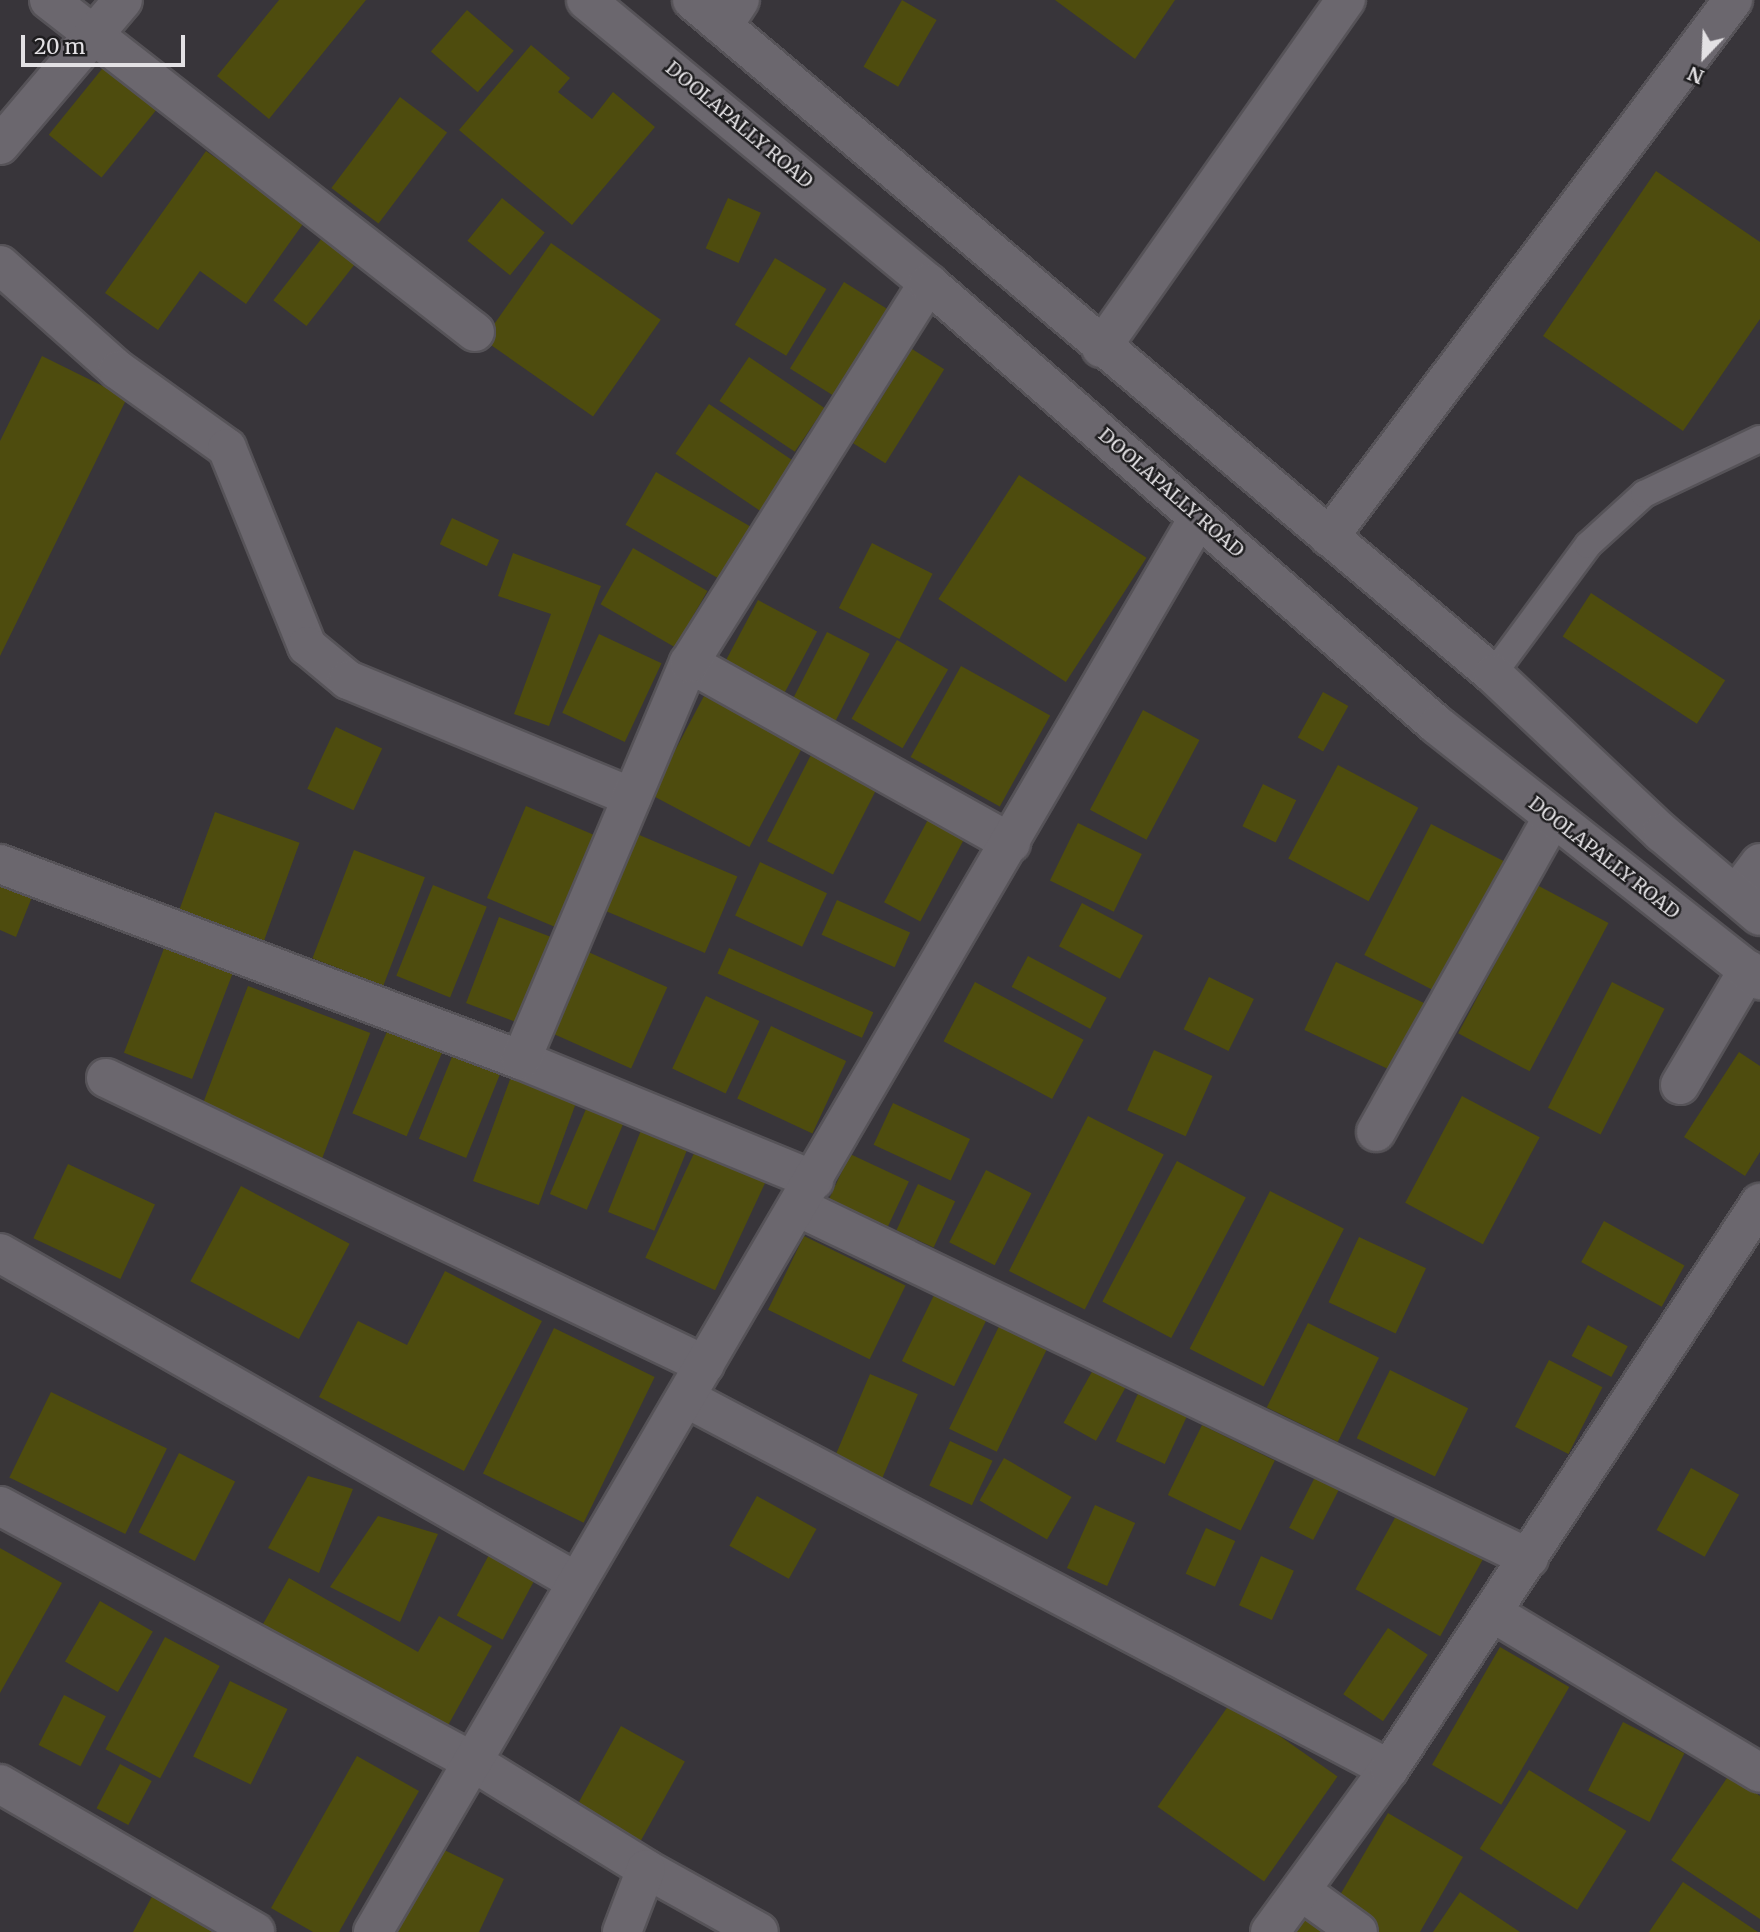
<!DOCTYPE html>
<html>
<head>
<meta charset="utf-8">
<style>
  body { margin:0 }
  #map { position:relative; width:1760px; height:1932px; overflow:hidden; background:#38353a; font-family:Merriweather,serif }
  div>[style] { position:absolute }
  .building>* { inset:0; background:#4e4c0e; transform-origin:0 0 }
  .roads { filter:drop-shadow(2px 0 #565358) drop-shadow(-2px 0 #565358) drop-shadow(0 2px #565358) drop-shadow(0 -2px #565358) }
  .lane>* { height:26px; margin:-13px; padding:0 13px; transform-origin:13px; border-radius:13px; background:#6b676e }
  .street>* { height:38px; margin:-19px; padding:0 19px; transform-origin:19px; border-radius:19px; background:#6b676e }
  .secondary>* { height:38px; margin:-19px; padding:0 19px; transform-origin:19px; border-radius:19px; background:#6b676e }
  span { translate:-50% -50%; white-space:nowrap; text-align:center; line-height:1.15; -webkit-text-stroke:5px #1e1d1f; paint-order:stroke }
  .street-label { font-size:19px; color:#e3e1e4 }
  .north { position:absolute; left:1669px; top:21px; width:70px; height:70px; -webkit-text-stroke:5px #1e1d1f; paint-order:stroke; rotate:203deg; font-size:19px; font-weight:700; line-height:28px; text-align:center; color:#e3e1e4 }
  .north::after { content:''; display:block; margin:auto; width:24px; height:32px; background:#e3e1e4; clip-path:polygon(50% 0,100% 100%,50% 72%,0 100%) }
  .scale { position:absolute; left:21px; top:35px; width:164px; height:32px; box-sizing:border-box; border:4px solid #e3e1e4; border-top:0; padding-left:9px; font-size:21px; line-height:24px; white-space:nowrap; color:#e3e1e4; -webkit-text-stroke:5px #1e1d1f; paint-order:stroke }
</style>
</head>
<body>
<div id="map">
  <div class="building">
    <div style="clip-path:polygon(279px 0,366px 0,269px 119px,217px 76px)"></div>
    <div style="left:902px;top:0;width:40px;height:77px;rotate:30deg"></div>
    <div style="clip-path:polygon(1055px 0,1175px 0,1135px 59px)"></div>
    <div style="left:467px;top:10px;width:62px;height:55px;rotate:41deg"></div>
    <div style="clip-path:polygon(531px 45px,570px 78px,558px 92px,592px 119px,613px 92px,655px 127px,572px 225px,459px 130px)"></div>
    <div style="left:106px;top:64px;width:68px;height:91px;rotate:39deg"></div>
    <div style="left:400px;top:97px;width:59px;height:114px;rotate:37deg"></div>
    <div style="clip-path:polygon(206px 151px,305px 221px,246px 304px,200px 271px,158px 330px,105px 293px)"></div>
    <div style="clip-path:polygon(1656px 171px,1760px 242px,1760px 319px,1683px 431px,1543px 336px)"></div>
    <div style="left:502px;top:198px;width:55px;height:55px;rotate:39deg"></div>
    <div style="left:728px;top:198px;width:36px;height:55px;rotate:24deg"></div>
    <div style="left:322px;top:238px;width:42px;height:79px;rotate:38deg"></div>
    <div style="left:551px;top:243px;width:134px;height:118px;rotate:35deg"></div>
    <div style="left:775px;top:258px;width:60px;height:78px;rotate:31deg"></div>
    <div style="left:844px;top:282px;width:51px;height:102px;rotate:32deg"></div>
    <div style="left:912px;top:349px;width:38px;height:111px;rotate:32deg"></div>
    <div style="clip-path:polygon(42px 356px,127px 398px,0 656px,0 441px)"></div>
    <div style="left:749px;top:357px;width:91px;height:53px;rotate:34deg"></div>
    <div style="left:709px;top:404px;width:105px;height:60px;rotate:34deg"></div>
    <div style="left:656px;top:472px;width:116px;height:61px;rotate:30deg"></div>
    <div style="left:1019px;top:475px;width:152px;height:148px;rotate:33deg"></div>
    <div style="left:452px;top:518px;width:52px;height:29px;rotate:25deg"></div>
    <div style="left:872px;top:543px;width:68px;height:73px;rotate:27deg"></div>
    <div style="left:633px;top:548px;width:86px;height:65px;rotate:30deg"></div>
    <div style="clip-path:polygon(513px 553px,601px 586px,549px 726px,514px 714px,551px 614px,498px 596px)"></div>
    <div style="left:1591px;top:593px;width:160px;height:52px;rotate:33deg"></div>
    <div style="left:758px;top:600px;width:67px;height:77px;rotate:28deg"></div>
    <div style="left:827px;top:632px;width:48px;height:78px;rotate:27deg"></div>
    <div style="left:599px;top:634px;width:69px;height:87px;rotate:25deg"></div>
    <div style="left:897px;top:640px;width:59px;height:91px;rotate:30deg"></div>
    <div style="left:961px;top:666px;width:102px;height:104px;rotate:29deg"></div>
    <div style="left:1323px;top:692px;width:29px;height:52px;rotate:29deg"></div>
    <div style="left:704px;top:696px;width:111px;height:112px;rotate:28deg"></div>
    <div style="left:1143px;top:710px;width:64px;height:113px;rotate:28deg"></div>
    <div style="left:336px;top:727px;width:51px;height:68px;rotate:25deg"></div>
    <div style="left:817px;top:743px;width:74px;height:110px;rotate:27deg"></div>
    <div style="left:1338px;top:765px;width:91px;height:106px;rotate:28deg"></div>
    <div style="left:1263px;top:784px;width:37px;height:47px;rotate:26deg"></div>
    <div style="left:526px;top:806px;width:76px;height:100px;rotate:23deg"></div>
    <div style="left:215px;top:812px;width:90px;height:106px;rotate:20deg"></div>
    <div style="left:931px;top:814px;width:41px;height:100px;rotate:28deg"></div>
    <div style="left:1078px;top:823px;width:71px;height:64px;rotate:26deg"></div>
    <div style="left:1431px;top:824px;width:82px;height:147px;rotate:27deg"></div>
    <div style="left:637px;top:834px;width:109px;height:83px;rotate:23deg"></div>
    <div style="left:354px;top:850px;width:76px;height:116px;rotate:21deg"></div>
    <div style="left:760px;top:862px;width:74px;height:59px;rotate:25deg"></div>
    <div style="clip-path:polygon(0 878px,34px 892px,16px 937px,0 930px)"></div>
    <div style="left:433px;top:885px;width:58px;height:98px;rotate:22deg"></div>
    <div style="left:1537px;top:885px;width:81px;height:168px;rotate:28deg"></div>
    <div style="left:837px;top:900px;width:80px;height:38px;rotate:24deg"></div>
    <div style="left:1082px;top:903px;width:69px;height:49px;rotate:28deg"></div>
    <div style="left:499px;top:917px;width:65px;height:92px;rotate:21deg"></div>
    <div style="left:168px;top:938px;width:73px;height:123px;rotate:21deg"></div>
    <div style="left:729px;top:948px;width:158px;height:28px;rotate:24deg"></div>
    <div style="left:586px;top:951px;width:89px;height:89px;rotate:24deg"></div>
    <div style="left:1028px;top:956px;width:89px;height:35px;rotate:28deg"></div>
    <div style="left:1336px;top:962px;width:99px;height:75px;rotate:25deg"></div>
    <div style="left:1209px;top:977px;width:50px;height:58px;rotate:26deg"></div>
    <div style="left:975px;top:982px;width:123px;height:67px;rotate:28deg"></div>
    <div style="left:1612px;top:982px;width:59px;height:141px;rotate:27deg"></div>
    <div style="left:248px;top:986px;width:131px;height:138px;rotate:21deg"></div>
    <div style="left:706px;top:996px;width:59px;height:80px;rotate:25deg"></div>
    <div style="left:391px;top:1022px;width:59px;height:99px;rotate:23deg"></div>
    <div style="left:771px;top:1026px;width:83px;height:80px;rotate:25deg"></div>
    <div style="left:456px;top:1047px;width:51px;height:99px;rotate:22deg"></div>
    <div style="left:1154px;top:1050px;width:64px;height:66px;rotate:24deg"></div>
    <div style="clip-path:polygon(1739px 1052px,1760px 1066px,1760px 1152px,1745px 1176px,1684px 1137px)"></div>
    <div style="left:512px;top:1074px;width:70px;height:114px;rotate:20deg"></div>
    <div style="left:1462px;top:1096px;width:88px;height:121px;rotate:28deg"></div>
    <div style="left:589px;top:1102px;width:40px;height:100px;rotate:23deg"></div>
    <div style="left:893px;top:1103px;width:85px;height:46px;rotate:25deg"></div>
    <div style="left:1088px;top:1116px;width:85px;height:174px;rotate:27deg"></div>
    <div style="left:644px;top:1123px;width:50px;height:96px;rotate:22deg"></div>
    <div style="left:696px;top:1149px;width:77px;height:120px;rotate:25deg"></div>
    <div style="left:850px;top:1154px;width:65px;height:60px;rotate:25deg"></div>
    <div style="left:1177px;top:1161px;width:78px;height:159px;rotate:28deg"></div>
    <div style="left:68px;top:1164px;width:96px;height:82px;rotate:25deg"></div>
    <div style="left:986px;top:1170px;width:51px;height:81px;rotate:27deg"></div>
    <div style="left:918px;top:1184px;width:41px;height:51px;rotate:25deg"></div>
    <div style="left:241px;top:1186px;width:123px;height:108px;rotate:28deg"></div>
    <div style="left:1270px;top:1191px;width:83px;height:177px;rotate:27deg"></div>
    <div style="left:1604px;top:1221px;width:92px;height:47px;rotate:29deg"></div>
    <div style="left:804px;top:1236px;width:113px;height:82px;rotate:26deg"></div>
    <div style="left:1359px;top:1237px;width:74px;height:72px;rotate:25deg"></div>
    <div style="clip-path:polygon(445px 1271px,542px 1321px,464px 1471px,319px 1397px,358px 1321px,407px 1345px)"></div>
    <div style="left:937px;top:1289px;width:58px;height:80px;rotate:26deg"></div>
    <div style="left:1007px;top:1310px;width:53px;height:132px;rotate:26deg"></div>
    <div style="left:1308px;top:1323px;width:79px;height:94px;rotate:26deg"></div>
    <div style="left:1588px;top:1325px;width:45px;height:35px;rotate:28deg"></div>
    <div style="left:554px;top:1328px;width:112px;height:162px;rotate:26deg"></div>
    <div style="left:1099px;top:1359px;width:37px;height:73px;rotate:29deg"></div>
    <div style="left:1549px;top:1360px;width:60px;height:75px;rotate:27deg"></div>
    <div style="left:1390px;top:1370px;width:87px;height:76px;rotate:26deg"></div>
    <div style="left:870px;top:1374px;width:52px;height:98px;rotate:23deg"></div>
    <div style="left:1142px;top:1385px;width:54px;height:62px;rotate:25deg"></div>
    <div style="left:51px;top:1392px;width:129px;height:95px;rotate:26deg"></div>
    <div style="left:1202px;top:1425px;width:81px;height:78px;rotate:26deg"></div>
    <div style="left:950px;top:1441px;width:47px;height:49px;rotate:25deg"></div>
    <div style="left:179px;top:1453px;width:63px;height:89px;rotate:27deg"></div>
    <div style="left:1004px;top:1458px;width:78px;height:49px;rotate:30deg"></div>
    <div style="left:1691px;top:1468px;width:55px;height:71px;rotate:29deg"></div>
    <div style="clip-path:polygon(308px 1476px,353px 1489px,319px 1573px,268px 1548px)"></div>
    <div style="left:1315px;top:1477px;width:27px;height:57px;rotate:27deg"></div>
    <div style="left:757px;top:1496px;width:68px;height:57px;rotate:29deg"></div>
    <div style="left:1095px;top:1505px;width:44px;height:69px;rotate:24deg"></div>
    <div style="left:1401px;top:1507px;width:97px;height:94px;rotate:29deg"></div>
    <div style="clip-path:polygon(378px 1516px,438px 1534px,400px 1622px,330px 1587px)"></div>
    <div style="left:1206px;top:1528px;width:32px;height:50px;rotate:24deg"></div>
    <div style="clip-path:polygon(0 1548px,62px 1583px,0 1693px)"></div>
    <div style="left:491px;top:1551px;width:52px;height:73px;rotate:28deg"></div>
    <div style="left:1261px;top:1556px;width:36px;height:54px;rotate:24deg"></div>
    <div style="clip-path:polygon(289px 1578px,418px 1652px,439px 1616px,492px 1646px,446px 1729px,263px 1624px)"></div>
    <div style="left:100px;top:1601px;width:61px;height:70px;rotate:30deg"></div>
    <div style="left:1388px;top:1628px;width:48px;height:80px;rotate:34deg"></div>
    <div style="left:165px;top:1637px;width:62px;height:127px;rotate:28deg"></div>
    <div style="left:1500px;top:1647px;width:80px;height:136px;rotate:30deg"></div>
    <div style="left:230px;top:1681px;width:64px;height:84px;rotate:26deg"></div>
    <div style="left:64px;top:1695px;width:47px;height:56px;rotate:27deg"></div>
    <div style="left:1231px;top:1702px;width:130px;height:128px;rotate:35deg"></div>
    <div style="left:1623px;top:1722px;width:69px;height:77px;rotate:27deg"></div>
    <div style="left:621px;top:1726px;width:73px;height:98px;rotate:29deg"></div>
    <div style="clip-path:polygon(357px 1756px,419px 1791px,339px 1932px,313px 1932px,271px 1908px)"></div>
    <div style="left:120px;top:1764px;width:36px;height:50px;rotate:28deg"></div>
    <div style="left:1529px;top:1770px;width:115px;height:93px;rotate:32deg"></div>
    <div style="clip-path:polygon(1729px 1775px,1760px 1796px,1760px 1919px,1671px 1860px)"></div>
    <div style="clip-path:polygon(1388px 1813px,1463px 1857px,1420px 1932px,1376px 1932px,1333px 1907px)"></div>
    <div style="clip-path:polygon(436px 1846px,504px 1879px,479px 1932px,395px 1932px)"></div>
    <div style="clip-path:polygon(1683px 1882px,1758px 1932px,1649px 1932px)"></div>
    <div style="clip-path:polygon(156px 1889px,233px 1932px,133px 1932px)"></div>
    <div style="clip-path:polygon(1460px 1892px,1520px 1932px,1433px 1932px)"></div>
    <div style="clip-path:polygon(1305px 1905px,1346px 1932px,1287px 1932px)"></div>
  </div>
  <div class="roads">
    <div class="lane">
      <div style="left:1493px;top:674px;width:160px;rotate:-53.6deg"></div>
      <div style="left:1588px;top:545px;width:76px;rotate:-42.3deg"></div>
      <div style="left:1644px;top:494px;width:128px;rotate:-25.4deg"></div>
    </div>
    <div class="street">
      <div style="left:49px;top:0;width:540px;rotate:37.93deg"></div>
      <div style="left:723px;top:26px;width:31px;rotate:-57deg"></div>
      <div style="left:0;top:145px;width:190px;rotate:-49.7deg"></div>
      <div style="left:0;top:265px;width:158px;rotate:41.7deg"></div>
      <div style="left:118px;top:370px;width:134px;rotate:35.6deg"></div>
      <div style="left:227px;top:448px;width:214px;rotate:68deg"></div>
      <div style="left:307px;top:646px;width:53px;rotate:39.7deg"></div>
      <div style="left:348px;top:680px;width:307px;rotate:22.4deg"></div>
      <div style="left:1101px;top:348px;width:426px;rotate:-54.9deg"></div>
      <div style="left:1329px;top:537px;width:672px;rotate:-53.04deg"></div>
      <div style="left:689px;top:663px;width:369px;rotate:29.2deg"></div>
      <div style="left:0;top:864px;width:557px;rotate:20.62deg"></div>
      <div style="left:521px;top:1060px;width:317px;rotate:22.3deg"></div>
      <div style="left:1736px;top:895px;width:40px;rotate:-53deg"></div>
      <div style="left:521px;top:1060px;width:431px;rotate:-67.1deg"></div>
      <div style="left:689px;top:663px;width:449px;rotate:-57.8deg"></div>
      <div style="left:106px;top:1078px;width:664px;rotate:25.6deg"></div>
      <div style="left:1680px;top:1085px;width:134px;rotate:-59.4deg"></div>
      <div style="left:1376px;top:1132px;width:360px;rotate:-60.7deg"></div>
      <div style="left:798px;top:1207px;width:811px;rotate:25.65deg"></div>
      <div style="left:0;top:1253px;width:664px;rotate:29.69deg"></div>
      <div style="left:686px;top:1398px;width:795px;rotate:27.82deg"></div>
      <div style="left:0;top:1506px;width:538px;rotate:28.42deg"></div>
      <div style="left:473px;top:1762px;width:203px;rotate:31.7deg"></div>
      <div style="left:646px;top:1869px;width:129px;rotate:29.1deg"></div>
      <div style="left:1493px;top:1613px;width:311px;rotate:30.9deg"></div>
      <div style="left:0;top:1784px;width:295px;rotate:30.1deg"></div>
      <div style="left:1301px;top:1891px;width:70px;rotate:35.7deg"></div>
      <div style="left:373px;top:1932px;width:1635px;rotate:-59.73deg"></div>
      <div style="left:622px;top:1932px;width:67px;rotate:-69.1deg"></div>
      <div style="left:1270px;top:1932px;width:202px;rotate:-53.9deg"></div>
      <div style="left:1389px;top:1769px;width:677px;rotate:-56.76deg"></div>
    </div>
    <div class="secondary">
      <div style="left:586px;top:0;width:444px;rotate:39.6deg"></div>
      <div style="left:928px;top:283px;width:674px;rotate:40.97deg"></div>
      <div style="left:1437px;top:725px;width:412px;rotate:38.3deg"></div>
      <div style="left:692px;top:0;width:1047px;rotate:40.08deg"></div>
      <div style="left:1493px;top:674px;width:232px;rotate:43.3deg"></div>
      <div style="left:1662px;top:833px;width:128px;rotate:40.3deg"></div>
    </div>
  </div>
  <div class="street-label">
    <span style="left:739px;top:125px;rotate:40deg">DOOLAPALLY ROAD</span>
    <span style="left:1171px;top:493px;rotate:41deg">DOOLAPALLY ROAD</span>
    <span style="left:1604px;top:858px;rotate:38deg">DOOLAPALLY ROAD</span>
  </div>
  <div class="north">N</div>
  <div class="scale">20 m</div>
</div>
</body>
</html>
